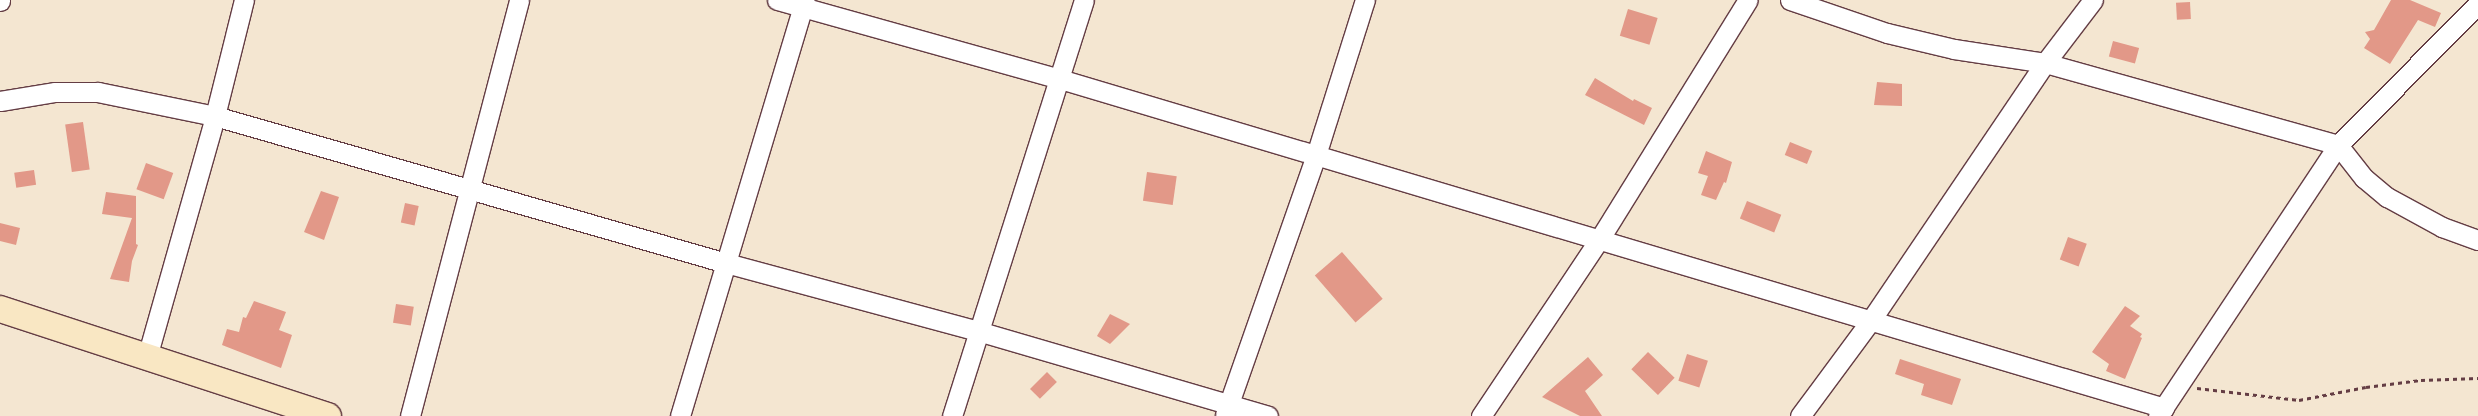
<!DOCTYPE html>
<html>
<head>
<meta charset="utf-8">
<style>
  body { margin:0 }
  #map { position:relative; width:2478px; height:416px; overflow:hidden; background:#f4e6d1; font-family:"Architects Daughter",sans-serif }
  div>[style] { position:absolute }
  .building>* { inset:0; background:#e29888; transform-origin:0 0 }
  .path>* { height:3px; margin-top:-1.5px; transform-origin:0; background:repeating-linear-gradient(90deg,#643d44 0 4px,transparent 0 8px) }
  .roads { filter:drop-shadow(1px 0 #643d44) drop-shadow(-1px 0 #643d44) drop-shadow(0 1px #643d44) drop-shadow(0 -1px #643d44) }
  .street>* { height:19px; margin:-9.5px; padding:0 9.5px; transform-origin:9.5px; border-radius:9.5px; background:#fff }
  .secondary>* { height:26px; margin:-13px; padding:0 13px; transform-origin:13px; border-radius:13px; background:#f9e7c3 }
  span { translate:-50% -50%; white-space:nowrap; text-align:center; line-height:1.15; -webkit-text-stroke:4px #f6f6f2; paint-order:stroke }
</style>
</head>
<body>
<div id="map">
  <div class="building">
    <div style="clip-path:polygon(2391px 0,2410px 0,2441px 13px,2435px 27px,2418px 20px,2390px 64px,2364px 48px,2370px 39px,2365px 32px,2374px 30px)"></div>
    <div style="left:2190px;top:2px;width:17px;height:14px;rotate:87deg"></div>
    <div style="left:1628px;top:9px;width:31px;height:28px;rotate:17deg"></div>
    <div style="left:2113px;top:41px;width:27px;height:16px;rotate:15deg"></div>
    <div style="clip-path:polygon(1595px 78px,1633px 101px,1634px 99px,1652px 108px,1644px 125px,1585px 95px)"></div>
    <div style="clip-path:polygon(1877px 82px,1902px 84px,1902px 106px,1874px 105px)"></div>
    <div style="left:83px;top:122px;width:48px;height:18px;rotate:82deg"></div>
    <div style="left:1790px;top:142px;width:24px;height:14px;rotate:22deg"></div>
    <div style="clip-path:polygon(1706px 151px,1732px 162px,1726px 183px,1724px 182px,1716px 200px,1701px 195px,1708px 176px,1698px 173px)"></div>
    <div style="left:146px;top:163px;width:29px;height:28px;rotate:20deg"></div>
    <div style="left:34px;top:170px;width:15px;height:20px;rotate:82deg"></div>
    <div style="left:1147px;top:172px;width:30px;height:29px;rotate:8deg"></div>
    <div style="clip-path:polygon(321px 191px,339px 197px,324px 240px,304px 232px)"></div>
    <div style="clip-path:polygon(106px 192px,136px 196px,136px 244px,138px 245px,132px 261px,129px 282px,110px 279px,132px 218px,102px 214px)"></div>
    <div style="left:1747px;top:201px;width:37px;height:19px;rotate:22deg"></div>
    <div style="left:405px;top:203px;width:14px;height:20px;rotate:12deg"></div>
    <div style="clip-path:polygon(0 223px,20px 228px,16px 245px,0 241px)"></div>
    <div style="left:2068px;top:237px;width:20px;height:24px;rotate:20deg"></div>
    <div style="left:1342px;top:252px;width:62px;height:36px;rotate:49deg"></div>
    <div style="clip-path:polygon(254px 301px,286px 312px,279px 330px,292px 335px,281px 368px,222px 345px,227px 329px,239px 332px,243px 317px,246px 318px)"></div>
    <div style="left:396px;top:304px;width:18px;height:19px;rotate:9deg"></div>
    <div style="clip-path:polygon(2125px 306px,2140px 316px,2130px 326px,2142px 334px,2140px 337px,2142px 338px,2125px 379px,2106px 371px,2109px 364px,2092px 352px)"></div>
    <div style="clip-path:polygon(1110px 314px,1130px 324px,1110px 344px,1097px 336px)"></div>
    <div style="left:1648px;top:352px;width:37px;height:24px;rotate:44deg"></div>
    <div style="left:1687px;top:354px;width:22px;height:28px;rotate:18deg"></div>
    <div style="clip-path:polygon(1588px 357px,1603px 375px,1585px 391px,1602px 416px,1580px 416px,1542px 397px)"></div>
    <div style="clip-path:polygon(1900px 359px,1961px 379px,1952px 405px,1921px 395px,1924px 384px,1895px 374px)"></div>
    <div style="left:1047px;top:372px;width:14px;height:24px;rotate:45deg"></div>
  </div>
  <div class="path">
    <div style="left:2197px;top:388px;width:103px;rotate:6.7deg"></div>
    <div style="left:2299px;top:400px;width:68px;rotate:-11deg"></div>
    <div style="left:2366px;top:387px;width:55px;rotate:-7.3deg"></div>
    <div style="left:2421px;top:380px;width:57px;rotate:-2deg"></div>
  </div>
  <div class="roads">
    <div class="street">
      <div style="left:777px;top:0;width:294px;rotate:15.6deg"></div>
      <div style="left:1060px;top:79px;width:1152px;rotate:16.59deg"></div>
      <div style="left:1790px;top:0;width:102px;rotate:18.8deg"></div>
      <div style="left:1887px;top:33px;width:69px;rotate:13.4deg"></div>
      <div style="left:1954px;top:49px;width:92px;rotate:8.7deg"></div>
      <div style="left:2045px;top:63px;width:304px;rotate:15.6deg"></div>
      <div style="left:2338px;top:145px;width:42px;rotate:51.8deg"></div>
      <div style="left:2364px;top:178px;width:30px;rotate:40deg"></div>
      <div style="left:2387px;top:197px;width:63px;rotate:28.6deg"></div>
      <div style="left:2442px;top:227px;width:38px;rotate:20deg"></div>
      <div style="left:0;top:1px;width:1px;rotate:-90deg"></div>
      <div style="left:0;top:101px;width:56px;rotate:-9.3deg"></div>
      <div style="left:55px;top:92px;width:43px"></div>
      <div style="left:98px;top:92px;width:119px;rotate:11.6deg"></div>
      <div style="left:215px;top:116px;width:532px;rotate:16.05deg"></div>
      <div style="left:726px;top:263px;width:261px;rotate:15.1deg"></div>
      <div style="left:978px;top:331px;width:302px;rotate:16.3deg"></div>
      <div style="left:147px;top:357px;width:250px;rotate:-74.2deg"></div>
      <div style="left:215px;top:116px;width:120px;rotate:-76deg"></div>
      <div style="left:1225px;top:415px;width:275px;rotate:-70.7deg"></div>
      <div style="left:1316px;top:155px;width:163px;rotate:-72.5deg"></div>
      <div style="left:410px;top:416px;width:430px;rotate:-75.3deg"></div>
      <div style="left:680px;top:416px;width:434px;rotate:-73.3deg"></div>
      <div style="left:952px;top:416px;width:436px;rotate:-72.4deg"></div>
      <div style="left:1481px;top:416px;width:212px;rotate:-56.2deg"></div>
      <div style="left:1599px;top:240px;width:282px;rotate:-58.2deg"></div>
      <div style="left:1800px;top:416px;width:119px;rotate:-53.5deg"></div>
      <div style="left:1871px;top:320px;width:310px;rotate:-55.9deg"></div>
      <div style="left:2045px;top:63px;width:79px;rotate:-52.7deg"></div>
      <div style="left:2158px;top:416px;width:325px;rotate:-56.4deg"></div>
      <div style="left:2338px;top:145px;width:199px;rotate:-45.2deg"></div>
    </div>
    <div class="secondary">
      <div style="left:0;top:309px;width:345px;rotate:18.1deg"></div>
    </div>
  </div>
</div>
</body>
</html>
